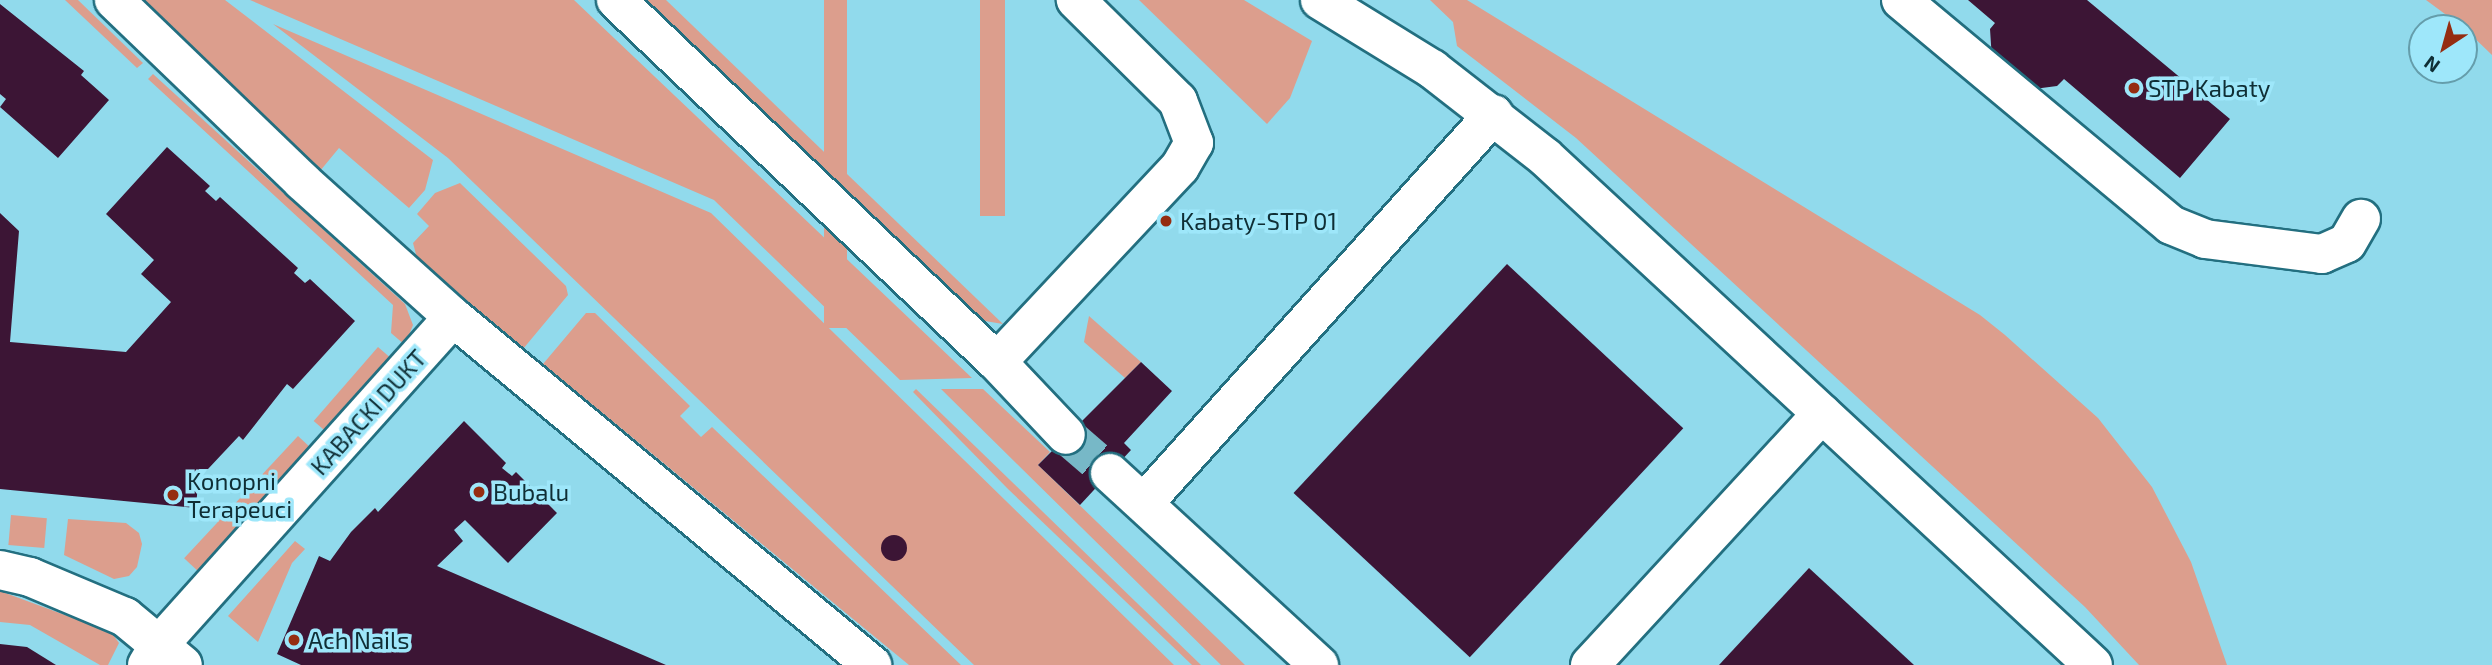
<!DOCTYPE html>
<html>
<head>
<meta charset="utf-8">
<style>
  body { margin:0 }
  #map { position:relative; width:2492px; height:665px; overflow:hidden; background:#91daec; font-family:"Exo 2",sans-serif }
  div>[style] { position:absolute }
  .green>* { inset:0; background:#dc9e8d; transform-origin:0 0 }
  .building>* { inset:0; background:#3c1535; transform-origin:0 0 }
  .round { border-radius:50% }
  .minor-tunnel>* { height:38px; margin-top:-19px; transform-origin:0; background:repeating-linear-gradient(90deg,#77b8c7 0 38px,transparent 0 57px) }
  .roads { filter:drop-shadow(2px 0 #236f80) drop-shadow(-2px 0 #236f80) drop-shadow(0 2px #236f80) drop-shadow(0 -2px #236f80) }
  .minor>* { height:38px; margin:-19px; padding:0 19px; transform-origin:19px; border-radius:19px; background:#fff }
  .dots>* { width:19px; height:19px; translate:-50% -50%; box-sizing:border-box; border:4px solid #9ee7fa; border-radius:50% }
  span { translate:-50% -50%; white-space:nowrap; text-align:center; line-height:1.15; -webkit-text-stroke:7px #9ee7fa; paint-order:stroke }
  .poi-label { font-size:24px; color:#0f2e35 }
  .left { translate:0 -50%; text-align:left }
  .street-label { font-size:24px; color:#0f2e35 }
  .north { position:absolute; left:2408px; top:14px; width:70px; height:70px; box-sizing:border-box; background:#9ee7fa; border:2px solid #659dab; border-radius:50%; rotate:216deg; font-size:19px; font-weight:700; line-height:28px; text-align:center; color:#0f2e35 }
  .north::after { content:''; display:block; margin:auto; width:24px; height:32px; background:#952d11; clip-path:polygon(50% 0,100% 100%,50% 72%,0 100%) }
</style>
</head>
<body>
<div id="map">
  <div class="green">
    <div style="clip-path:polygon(65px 0,78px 0,143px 63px,137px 68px)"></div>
    <div style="clip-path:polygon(143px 0,225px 0,433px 160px,425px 190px,409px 208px,339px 148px,320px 171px)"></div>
    <div style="clip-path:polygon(250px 0,574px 0,972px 378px,900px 380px,714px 200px)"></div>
    <div style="clip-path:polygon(642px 0,666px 0,1003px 324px,979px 320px)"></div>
    <div style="left:824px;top:0;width:23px;height:328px"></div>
    <div style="left:980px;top:0;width:25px;height:216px"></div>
    <div style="clip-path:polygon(1139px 0,1244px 0,1312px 41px,1290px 98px,1267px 124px)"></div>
    <div style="clip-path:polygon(1430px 0,1467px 0,1980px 315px,2005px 335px,2098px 418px,2152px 487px,2191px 562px,2227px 665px,2139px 665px,2085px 607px,1576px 138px,1457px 46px,1453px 22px)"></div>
    <div style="clip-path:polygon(2426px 0,2492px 0,2492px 55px,2464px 28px)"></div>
    <div style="clip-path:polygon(273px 24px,711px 213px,1174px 665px,974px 665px,448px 158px)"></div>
    <div style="clip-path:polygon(153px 74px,405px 304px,413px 325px,405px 345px,391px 333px,393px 305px,148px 79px)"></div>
    <div style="clip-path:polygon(460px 183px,566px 286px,568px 295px,523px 349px,417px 258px,413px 243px,429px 226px,417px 214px,435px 193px)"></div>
    <div style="clip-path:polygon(586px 313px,595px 313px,690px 406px,680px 416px,701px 437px,712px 427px,961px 665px,909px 665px,543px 364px)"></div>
    <div style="clip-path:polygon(1089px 316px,1141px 362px,1125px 378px,1084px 342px)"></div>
    <div style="left:378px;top:347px;width:18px;height:98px;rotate:41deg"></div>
    <div style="clip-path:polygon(916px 389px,1201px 665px,1192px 665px,1008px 489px,913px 392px)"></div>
    <div style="clip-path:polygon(941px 389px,983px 389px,1050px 452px,1038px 465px,1245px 665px,1221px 665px)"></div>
    <div style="left:298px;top:436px;width:18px;height:167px;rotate:43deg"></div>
    <div style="left:11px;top:515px;width:36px;height:30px;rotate:5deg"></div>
    <div style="clip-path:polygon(68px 519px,126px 523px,139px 533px,142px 544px,137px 567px,129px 576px,114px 579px,64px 555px)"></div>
    <div style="clip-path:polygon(295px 541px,305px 549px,292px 563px,258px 642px,228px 616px)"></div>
    <div style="clip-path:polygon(0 591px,111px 632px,119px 643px,108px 665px,100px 665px,30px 625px,0 622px)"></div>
  </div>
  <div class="building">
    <div style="clip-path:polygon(1968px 0,2087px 0,2230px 119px,2180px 178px,2064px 79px,2057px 86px,2026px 90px,1992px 60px,1990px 29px,1995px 23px)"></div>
    <div style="clip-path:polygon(0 4px,84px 71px,81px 75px,109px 100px,58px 158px,0 107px,6px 99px,0 94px)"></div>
    <div style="clip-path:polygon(167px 147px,210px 186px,205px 191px,216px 201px,220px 197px,298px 268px,294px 273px,305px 283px,310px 279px,355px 321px,293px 389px,287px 384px,243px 440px,239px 436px,208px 469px,199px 469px,196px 508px,0 489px,0 213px,19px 231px,10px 342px,126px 352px,171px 302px,141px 274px,154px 260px,106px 214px)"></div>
    <div style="left:1507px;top:264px;width:241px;height:313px;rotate:43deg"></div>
    <div style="clip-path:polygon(1141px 362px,1172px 391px,1124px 443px,1131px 450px,1080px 505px,1038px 465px)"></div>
    <div style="clip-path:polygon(464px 421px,506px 463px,502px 468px,512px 476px,516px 472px,557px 513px,508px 563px,465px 520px,454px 530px,463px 541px,437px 566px,666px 665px,301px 665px,277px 654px,319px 556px,330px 561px,351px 532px,375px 508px,378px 512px)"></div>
    <div class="round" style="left:881px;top:535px;width:26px;height:26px"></div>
    <div style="clip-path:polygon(1809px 568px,1914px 665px,1719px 665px)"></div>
    <div style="clip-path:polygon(0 644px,27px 647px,56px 665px,0 665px)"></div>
  </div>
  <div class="minor-tunnel">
    <div style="left:1066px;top:435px;width:58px;rotate:40.8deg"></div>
  </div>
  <div class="roads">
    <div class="minor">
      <div style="left:114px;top:0;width:261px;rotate:43.9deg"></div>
      <div style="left:302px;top:181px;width:203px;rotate:42deg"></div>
      <div style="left:453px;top:317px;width:545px;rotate:39.71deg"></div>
      <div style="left:616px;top:0;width:526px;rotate:43.54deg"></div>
      <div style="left:997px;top:362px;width:100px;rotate:46.6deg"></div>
      <div style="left:1320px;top:0;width:132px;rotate:31.6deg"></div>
      <div style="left:1432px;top:69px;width:143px;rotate:37.9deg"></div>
      <div style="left:1545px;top:157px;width:747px;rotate:42.83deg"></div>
      <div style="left:1901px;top:0;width:351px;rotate:39.8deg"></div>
      <div style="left:2171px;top:225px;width:37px;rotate:22deg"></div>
      <div style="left:2205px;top:239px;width:118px;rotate:7.3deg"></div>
      <div style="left:2322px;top:254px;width:27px;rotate:-24deg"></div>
      <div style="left:2347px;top:243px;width:28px;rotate:-60deg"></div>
      <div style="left:997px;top:362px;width:267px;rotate:-46.8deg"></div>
      <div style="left:1180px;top:167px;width:28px;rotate:-60deg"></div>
      <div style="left:1194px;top:143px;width:45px;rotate:-110.9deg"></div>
      <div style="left:1178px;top:101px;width:144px;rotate:-135.3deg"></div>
      <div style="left:1110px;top:473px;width:284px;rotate:42.6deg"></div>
      <div style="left:1144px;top:503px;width:523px;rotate:-48.02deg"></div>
      <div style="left:0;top:570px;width:31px;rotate:13deg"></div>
      <div style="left:30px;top:577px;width:103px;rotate:22.8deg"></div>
      <div style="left:125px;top:617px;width:75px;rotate:39.6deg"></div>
      <div style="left:147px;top:665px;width:23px;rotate:-59deg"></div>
      <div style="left:159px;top:645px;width:440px;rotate:-48.1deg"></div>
      <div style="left:1590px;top:665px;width:342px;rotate:-47.3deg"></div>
    </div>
  </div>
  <div class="dots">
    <div style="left:2134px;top:88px;background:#952d11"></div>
    <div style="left:1166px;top:221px;background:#952d11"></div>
    <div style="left:479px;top:492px;background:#952d11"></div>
    <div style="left:173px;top:495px;background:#952d11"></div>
    <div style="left:294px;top:640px;background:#952d11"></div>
  </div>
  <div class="poi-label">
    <span class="left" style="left:2148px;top:88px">STP Kabaty</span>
    <span class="left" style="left:1180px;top:221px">Kabaty-STP 01</span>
    <span class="left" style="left:187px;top:495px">Konopni<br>Terapeuci</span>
    <span class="left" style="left:493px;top:492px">Bubalu</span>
    <span class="left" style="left:308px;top:640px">Ach Nails</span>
  </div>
  <div class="street-label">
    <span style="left:368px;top:412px;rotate:-48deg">KABACKI DUKT</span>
  </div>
  <div class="north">N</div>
</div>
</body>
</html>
